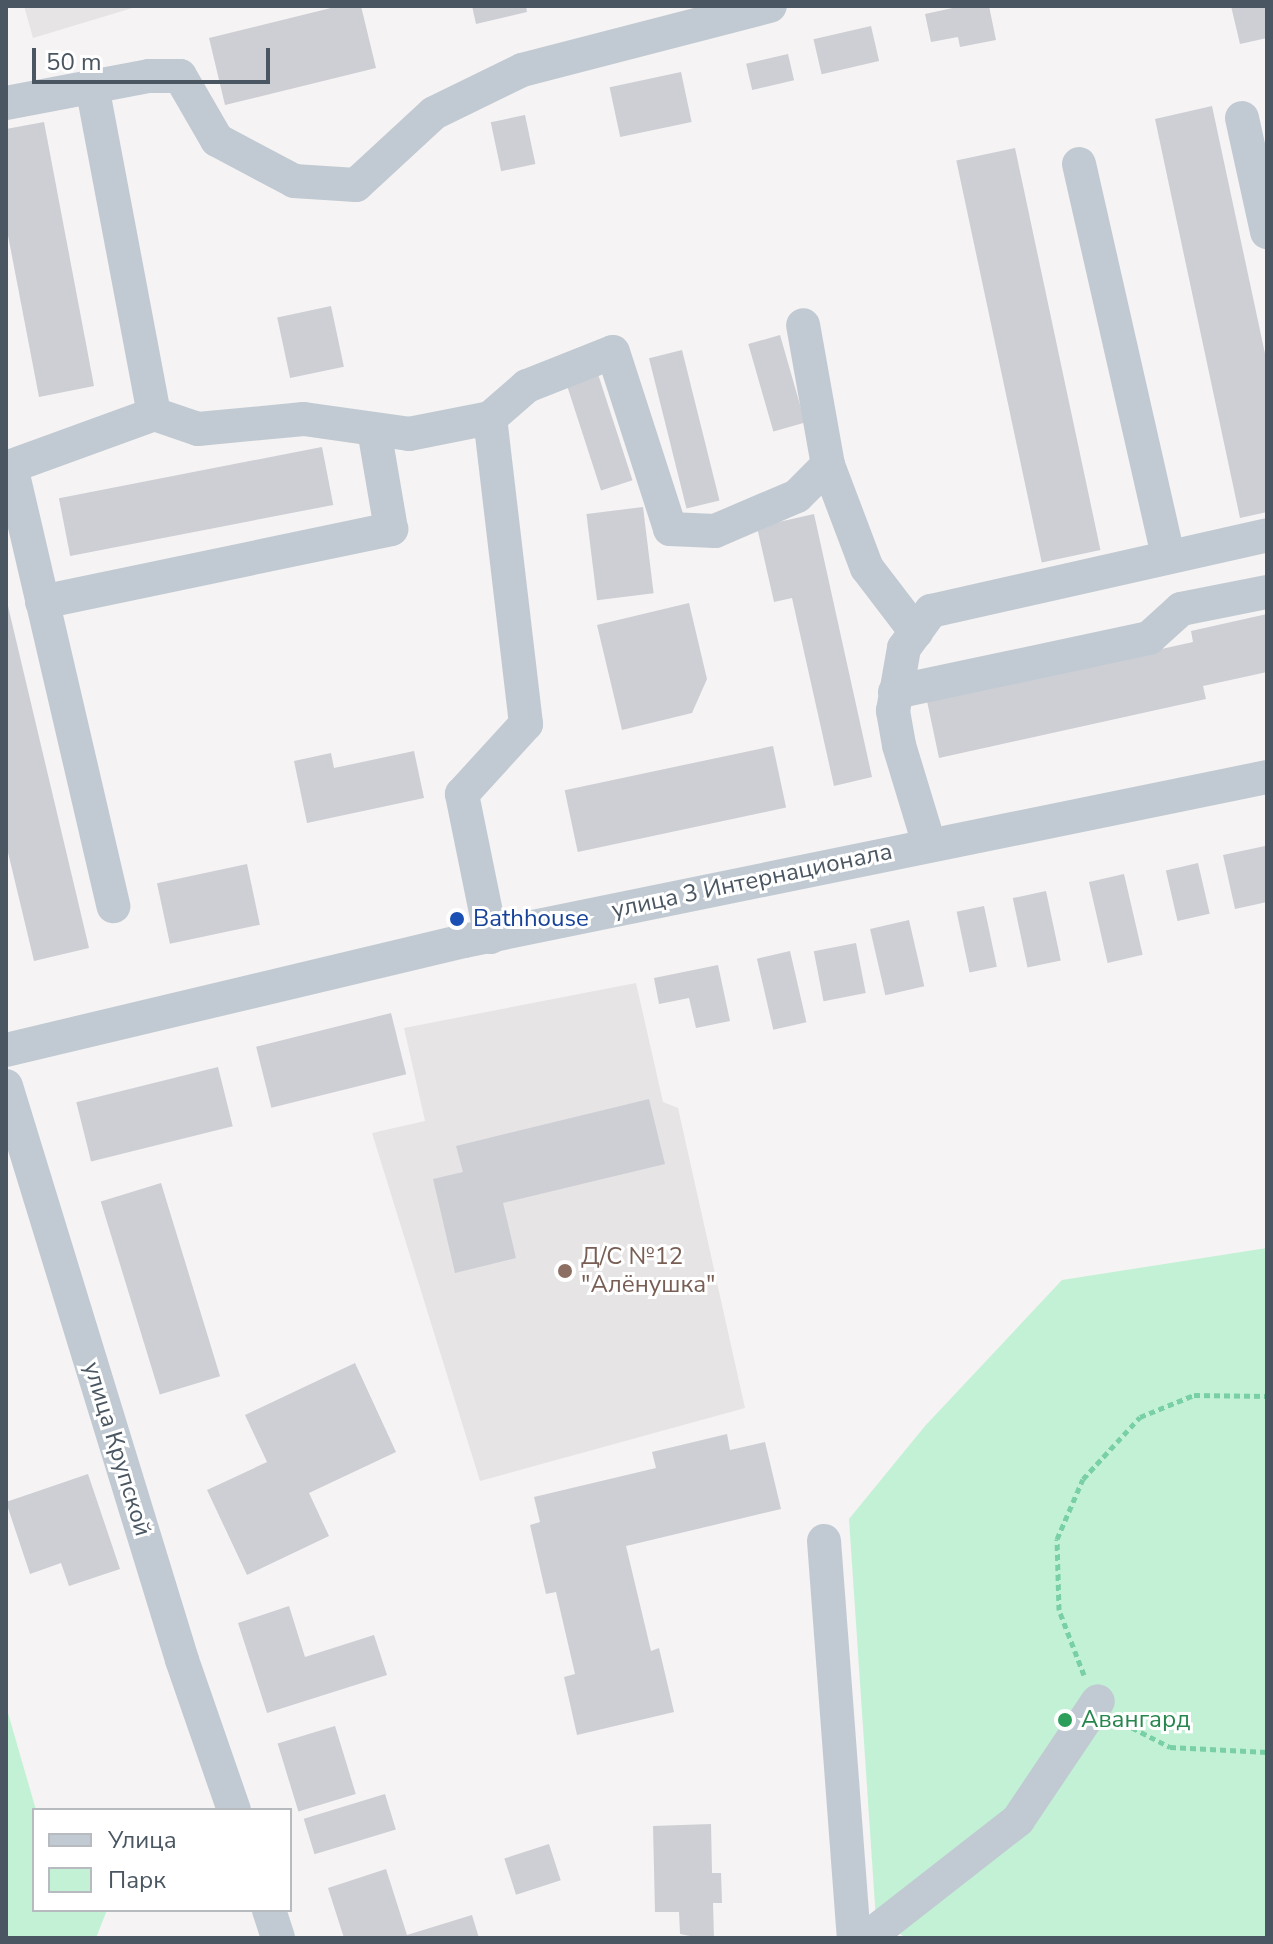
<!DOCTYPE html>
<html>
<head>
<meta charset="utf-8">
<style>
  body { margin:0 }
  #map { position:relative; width:1273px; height:1944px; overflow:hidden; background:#f5f3f3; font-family:"Nunito Sans",sans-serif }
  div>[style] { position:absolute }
  .education>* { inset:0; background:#e6e4e5 }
  .green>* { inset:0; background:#c3f1d5 }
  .building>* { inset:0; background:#cdcfd5; transform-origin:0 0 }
  .path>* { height:5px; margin-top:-2.5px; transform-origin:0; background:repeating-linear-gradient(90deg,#7ad0a6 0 6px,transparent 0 10px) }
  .minor>* { height:34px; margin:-17px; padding:0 17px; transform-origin:17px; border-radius:17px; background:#c1cad2 }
  .dots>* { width:22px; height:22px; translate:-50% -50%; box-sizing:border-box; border:4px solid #fff; border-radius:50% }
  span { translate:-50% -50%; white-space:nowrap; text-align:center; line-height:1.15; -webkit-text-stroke:6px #fff; paint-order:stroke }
  .street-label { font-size:24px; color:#4a5661 }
  .transit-label { font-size:24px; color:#164399 }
  .left { translate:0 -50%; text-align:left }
  .education-label { font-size:24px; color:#785e54 }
  .leisure-label { font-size:24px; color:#27864d }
  .frame { position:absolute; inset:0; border:8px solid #4a5661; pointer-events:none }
  .legend { position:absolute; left:32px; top:1808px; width:260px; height:104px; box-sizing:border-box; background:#fff; border:2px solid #b7bbc0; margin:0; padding:10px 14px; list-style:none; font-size:24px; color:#4a5661 }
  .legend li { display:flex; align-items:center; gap:16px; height:40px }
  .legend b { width:40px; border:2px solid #b7bbc0 }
  .scale { position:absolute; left:32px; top:48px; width:238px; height:36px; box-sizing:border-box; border:4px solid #4a5661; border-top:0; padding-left:10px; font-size:24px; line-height:28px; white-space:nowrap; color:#4a5661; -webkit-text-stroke:6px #fff; paint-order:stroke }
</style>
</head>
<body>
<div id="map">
  <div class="education">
    <div style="clip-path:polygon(24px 6px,139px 6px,33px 38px)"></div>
    <div style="clip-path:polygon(636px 983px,663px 1102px,678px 1108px,745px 1408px,480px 1481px,372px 1133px,425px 1121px,404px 1028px)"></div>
  </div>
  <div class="green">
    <div style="clip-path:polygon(1267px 1248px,1267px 1938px,907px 1938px,876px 1920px,849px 1519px,925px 1426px,1062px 1280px)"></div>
    <div style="clip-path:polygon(6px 1706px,36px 1810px,34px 1910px,107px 1910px,96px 1938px,6px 1938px)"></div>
  </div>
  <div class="building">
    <div style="clip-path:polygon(339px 6px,361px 6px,376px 68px,225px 105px,209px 38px)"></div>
    <div style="clip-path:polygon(472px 6px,526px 6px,527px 12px,476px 24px)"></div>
    <div style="clip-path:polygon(962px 6px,989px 6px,996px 40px,960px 47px,958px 37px,931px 42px,925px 14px)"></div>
    <div style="clip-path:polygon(1231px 6px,1267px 6px,1267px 38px,1240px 44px)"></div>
    <div style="left:871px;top:26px;width:36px;height:59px;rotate:77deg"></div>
    <div style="left:788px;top:54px;width:27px;height:43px;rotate:77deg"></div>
    <div style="left:681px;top:72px;width:51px;height:73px;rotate:78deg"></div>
    <div style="clip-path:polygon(1212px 106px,1267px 363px,1267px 512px,1240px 518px,1155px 119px)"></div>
    <div style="left:525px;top:115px;width:50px;height:35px;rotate:78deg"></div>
    <div style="clip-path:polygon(44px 122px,94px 386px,39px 397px,6px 225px,6px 129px)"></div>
    <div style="left:1015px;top:148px;width:411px;height:60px;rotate:78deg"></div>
    <div style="left:331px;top:306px;width:62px;height:55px;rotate:78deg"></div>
    <div style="left:780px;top:335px;width:91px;height:33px;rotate:74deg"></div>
    <div style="left:682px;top:350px;width:155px;height:34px;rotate:76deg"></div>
    <div style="left:596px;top:368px;width:118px;height:33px;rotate:72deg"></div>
    <div style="left:322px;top:447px;width:59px;height:268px;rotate:79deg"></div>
    <div style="left:643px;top:507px;width:87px;height:57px;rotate:83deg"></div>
    <div style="clip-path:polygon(814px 514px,872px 777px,834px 786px,792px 598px,774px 602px,757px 527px)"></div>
    <div style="clip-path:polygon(7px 602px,89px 948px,34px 961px,6px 844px)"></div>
    <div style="clip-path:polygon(689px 603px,707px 679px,692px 713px,622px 730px,597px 625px)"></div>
    <div style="clip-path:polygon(1267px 614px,1267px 672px,1203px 686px,1206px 699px,939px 758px,927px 701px,1193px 642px,1191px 631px)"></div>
    <div style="left:773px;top:746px;width:63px;height:213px;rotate:78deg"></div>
    <div style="clip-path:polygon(414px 751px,424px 798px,307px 823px,294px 761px,331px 753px,334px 768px)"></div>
    <div style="clip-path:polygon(1265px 846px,1267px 902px,1235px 909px,1223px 855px)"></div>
    <div style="left:1198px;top:863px;width:52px;height:33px;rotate:77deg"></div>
    <div style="left:247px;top:864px;width:62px;height:92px;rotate:78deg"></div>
    <div style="left:1124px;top:874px;width:83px;height:36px;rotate:77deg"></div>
    <div style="left:1046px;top:891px;width:71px;height:34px;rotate:78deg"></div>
    <div style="left:984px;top:906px;width:62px;height:28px;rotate:78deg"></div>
    <div style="left:909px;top:920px;width:68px;height:40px;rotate:77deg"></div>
    <div style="left:856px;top:943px;width:51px;height:43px;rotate:79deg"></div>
    <div style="left:790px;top:951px;width:73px;height:34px;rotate:77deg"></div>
    <div style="clip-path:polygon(718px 965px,730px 1021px,696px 1028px,689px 998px,659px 1004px,654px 978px)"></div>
    <div style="left:391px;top:1013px;width:63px;height:139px;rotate:76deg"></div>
    <div style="left:218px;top:1067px;width:61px;height:146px;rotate:76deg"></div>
    <div style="clip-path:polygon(649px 1099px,665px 1164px,503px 1203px,516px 1258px,455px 1273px,433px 1179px,463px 1172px,456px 1146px)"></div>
    <div style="left:161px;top:1183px;width:202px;height:63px;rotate:73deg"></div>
    <div style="clip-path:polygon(355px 1363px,396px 1452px,309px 1493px,329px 1536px,247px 1575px,207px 1490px,267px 1462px,245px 1415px)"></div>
    <div style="clip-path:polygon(727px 1434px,730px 1450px,765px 1442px,781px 1509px,626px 1546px,651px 1651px,659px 1648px,674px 1712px,577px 1735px,564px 1677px,575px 1674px,556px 1592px,546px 1594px,530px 1525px,540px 1522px,534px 1497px,656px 1468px,652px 1452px)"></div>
    <div style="clip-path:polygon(88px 1474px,120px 1569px,69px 1586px,61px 1563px,30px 1574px,6px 1502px)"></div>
    <div style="clip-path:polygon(289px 1606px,305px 1657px,374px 1635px,387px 1675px,267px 1713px,238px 1623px)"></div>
    <div style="left:335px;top:1726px;width:71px;height:60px;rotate:73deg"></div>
    <div style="left:385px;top:1794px;width:37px;height:85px;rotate:73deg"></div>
    <div style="clip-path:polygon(711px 1824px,712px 1873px,721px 1873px,722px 1903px,713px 1903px,714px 1938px,700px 1938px,680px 1934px,679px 1912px,655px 1912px,653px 1826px)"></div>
    <div style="left:549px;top:1844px;width:38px;height:47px;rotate:72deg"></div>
    <div style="clip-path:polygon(386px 1869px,407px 1935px,472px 1915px,479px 1938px,344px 1938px,328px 1888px)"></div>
  </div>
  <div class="path">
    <div style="left:1084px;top:1675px;width:70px;rotate:-111deg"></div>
    <div style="left:1059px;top:1610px;width:71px;rotate:-91.6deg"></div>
    <div style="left:1057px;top:1539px;width:65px;rotate:-66.6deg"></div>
    <div style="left:1083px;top:1479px;width:84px;rotate:-47.4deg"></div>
    <div style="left:1140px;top:1417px;width:58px;rotate:-22.2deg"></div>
    <div style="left:1194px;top:1395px;width:73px;rotate:0.8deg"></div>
    <div style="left:1123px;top:1723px;width:53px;rotate:27.1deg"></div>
    <div style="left:1170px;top:1747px;width:97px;rotate:3deg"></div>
  </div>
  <div class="minor">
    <div style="left:6px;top:103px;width:146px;rotate:-10.7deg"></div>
    <div style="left:149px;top:76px;width:31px"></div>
    <div style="left:180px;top:76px;width:74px;rotate:60deg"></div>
    <div style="left:217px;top:140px;width:87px;rotate:28deg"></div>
    <div style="left:294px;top:181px;width:62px;rotate:3.7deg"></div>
    <div style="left:356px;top:185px;width:106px;rotate:-42.7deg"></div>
    <div style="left:434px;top:113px;width:98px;rotate:-26deg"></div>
    <div style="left:522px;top:70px;width:256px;rotate:-14.5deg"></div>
    <div style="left:1242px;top:118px;width:117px;rotate:77.6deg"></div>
    <div style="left:1079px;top:164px;width:403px;rotate:77.2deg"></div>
    <div style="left:154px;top:414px;width:46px;rotate:18.8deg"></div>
    <div style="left:198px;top:429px;width:106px;rotate:-5.4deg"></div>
    <div style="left:304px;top:419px;width:106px;rotate:8.1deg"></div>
    <div style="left:409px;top:434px;width:83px;rotate:-11.2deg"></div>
    <div style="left:828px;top:465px;width:110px;rotate:69.3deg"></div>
    <div style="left:867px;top:568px;width:81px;rotate:52.6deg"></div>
    <div style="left:11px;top:466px;width:452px;rotate:76.9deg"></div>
    <div style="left:6px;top:468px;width:158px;rotate:-20deg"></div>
    <div style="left:154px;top:414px;width:333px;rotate:-100.7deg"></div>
    <div style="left:42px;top:602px;width:357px;rotate:-11.8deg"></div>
    <div style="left:391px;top:529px;width:100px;rotate:-99.7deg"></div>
    <div style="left:895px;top:692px;width:260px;rotate:-12deg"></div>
    <div style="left:1149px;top:638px;width:43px;rotate:-42.2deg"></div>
    <div style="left:1181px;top:609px;width:88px;rotate:-11.2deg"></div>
    <div style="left:929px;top:844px;width:103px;rotate:-106.9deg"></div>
    <div style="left:899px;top:745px;width:35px;rotate:-100deg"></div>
    <div style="left:893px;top:711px;width:64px;rotate:-80.1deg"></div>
    <div style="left:904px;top:648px;width:46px;rotate:-53.9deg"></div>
    <div style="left:931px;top:611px;width:344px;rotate:-12.7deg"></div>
    <div style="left:491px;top:937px;width:146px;rotate:-101.5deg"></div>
    <div style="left:462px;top:794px;width:95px;rotate:-47.6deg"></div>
    <div style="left:526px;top:724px;width:308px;rotate:-96.7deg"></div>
    <div style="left:490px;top:418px;width:49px;rotate:-40.9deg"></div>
    <div style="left:527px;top:386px;width:92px;rotate:-21.6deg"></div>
    <div style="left:613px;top:352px;width:186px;rotate:72.1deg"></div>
    <div style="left:670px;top:529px;width:45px;rotate:2.5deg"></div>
    <div style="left:715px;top:531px;width:89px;rotate:-23.1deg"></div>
    <div style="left:797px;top:496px;width:44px;rotate:-45deg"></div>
    <div style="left:828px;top:465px;width:142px;rotate:-100.1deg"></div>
    <div style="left:6px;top:1050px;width:471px;rotate:-13.4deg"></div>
    <div style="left:464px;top:941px;width:820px;rotate:-11.54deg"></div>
    <div style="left:6px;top:1086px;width:600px;rotate:72.95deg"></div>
    <div style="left:182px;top:1660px;width:159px;rotate:70.9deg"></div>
    <div style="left:824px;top:1541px;width:398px;rotate:85.7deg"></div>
    <div style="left:269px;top:1910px;width:29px;rotate:72deg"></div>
    <div style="left:867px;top:1938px;width:192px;rotate:-38deg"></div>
    <div style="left:1018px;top:1820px;width:143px;rotate:-56.1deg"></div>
  </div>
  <div class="dots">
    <div style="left:457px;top:919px;background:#1a4fb4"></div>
    <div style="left:565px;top:1271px;background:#8d6e63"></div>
    <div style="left:1065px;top:1720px;background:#2e9e5b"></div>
  </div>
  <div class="street-label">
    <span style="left:752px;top:881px;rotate:-12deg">улица 3 Интернационала</span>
    <span style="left:117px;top:1449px;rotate:73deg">улица Крупской</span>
  </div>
  <div class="transit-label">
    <span class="left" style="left:473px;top:919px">Bathhouse</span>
  </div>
  <div class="education-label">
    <span class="left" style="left:581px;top:1271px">Д/С №12<br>"Алёнушка"</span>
  </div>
  <div class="leisure-label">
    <span class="left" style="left:1081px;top:1720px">Авангард</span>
  </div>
  <div class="frame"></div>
  <ul class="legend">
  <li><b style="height:10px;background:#c1cad2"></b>Улица</li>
  <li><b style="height:22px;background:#c3f1d5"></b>Парк</li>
  </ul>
  <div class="scale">50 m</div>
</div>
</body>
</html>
